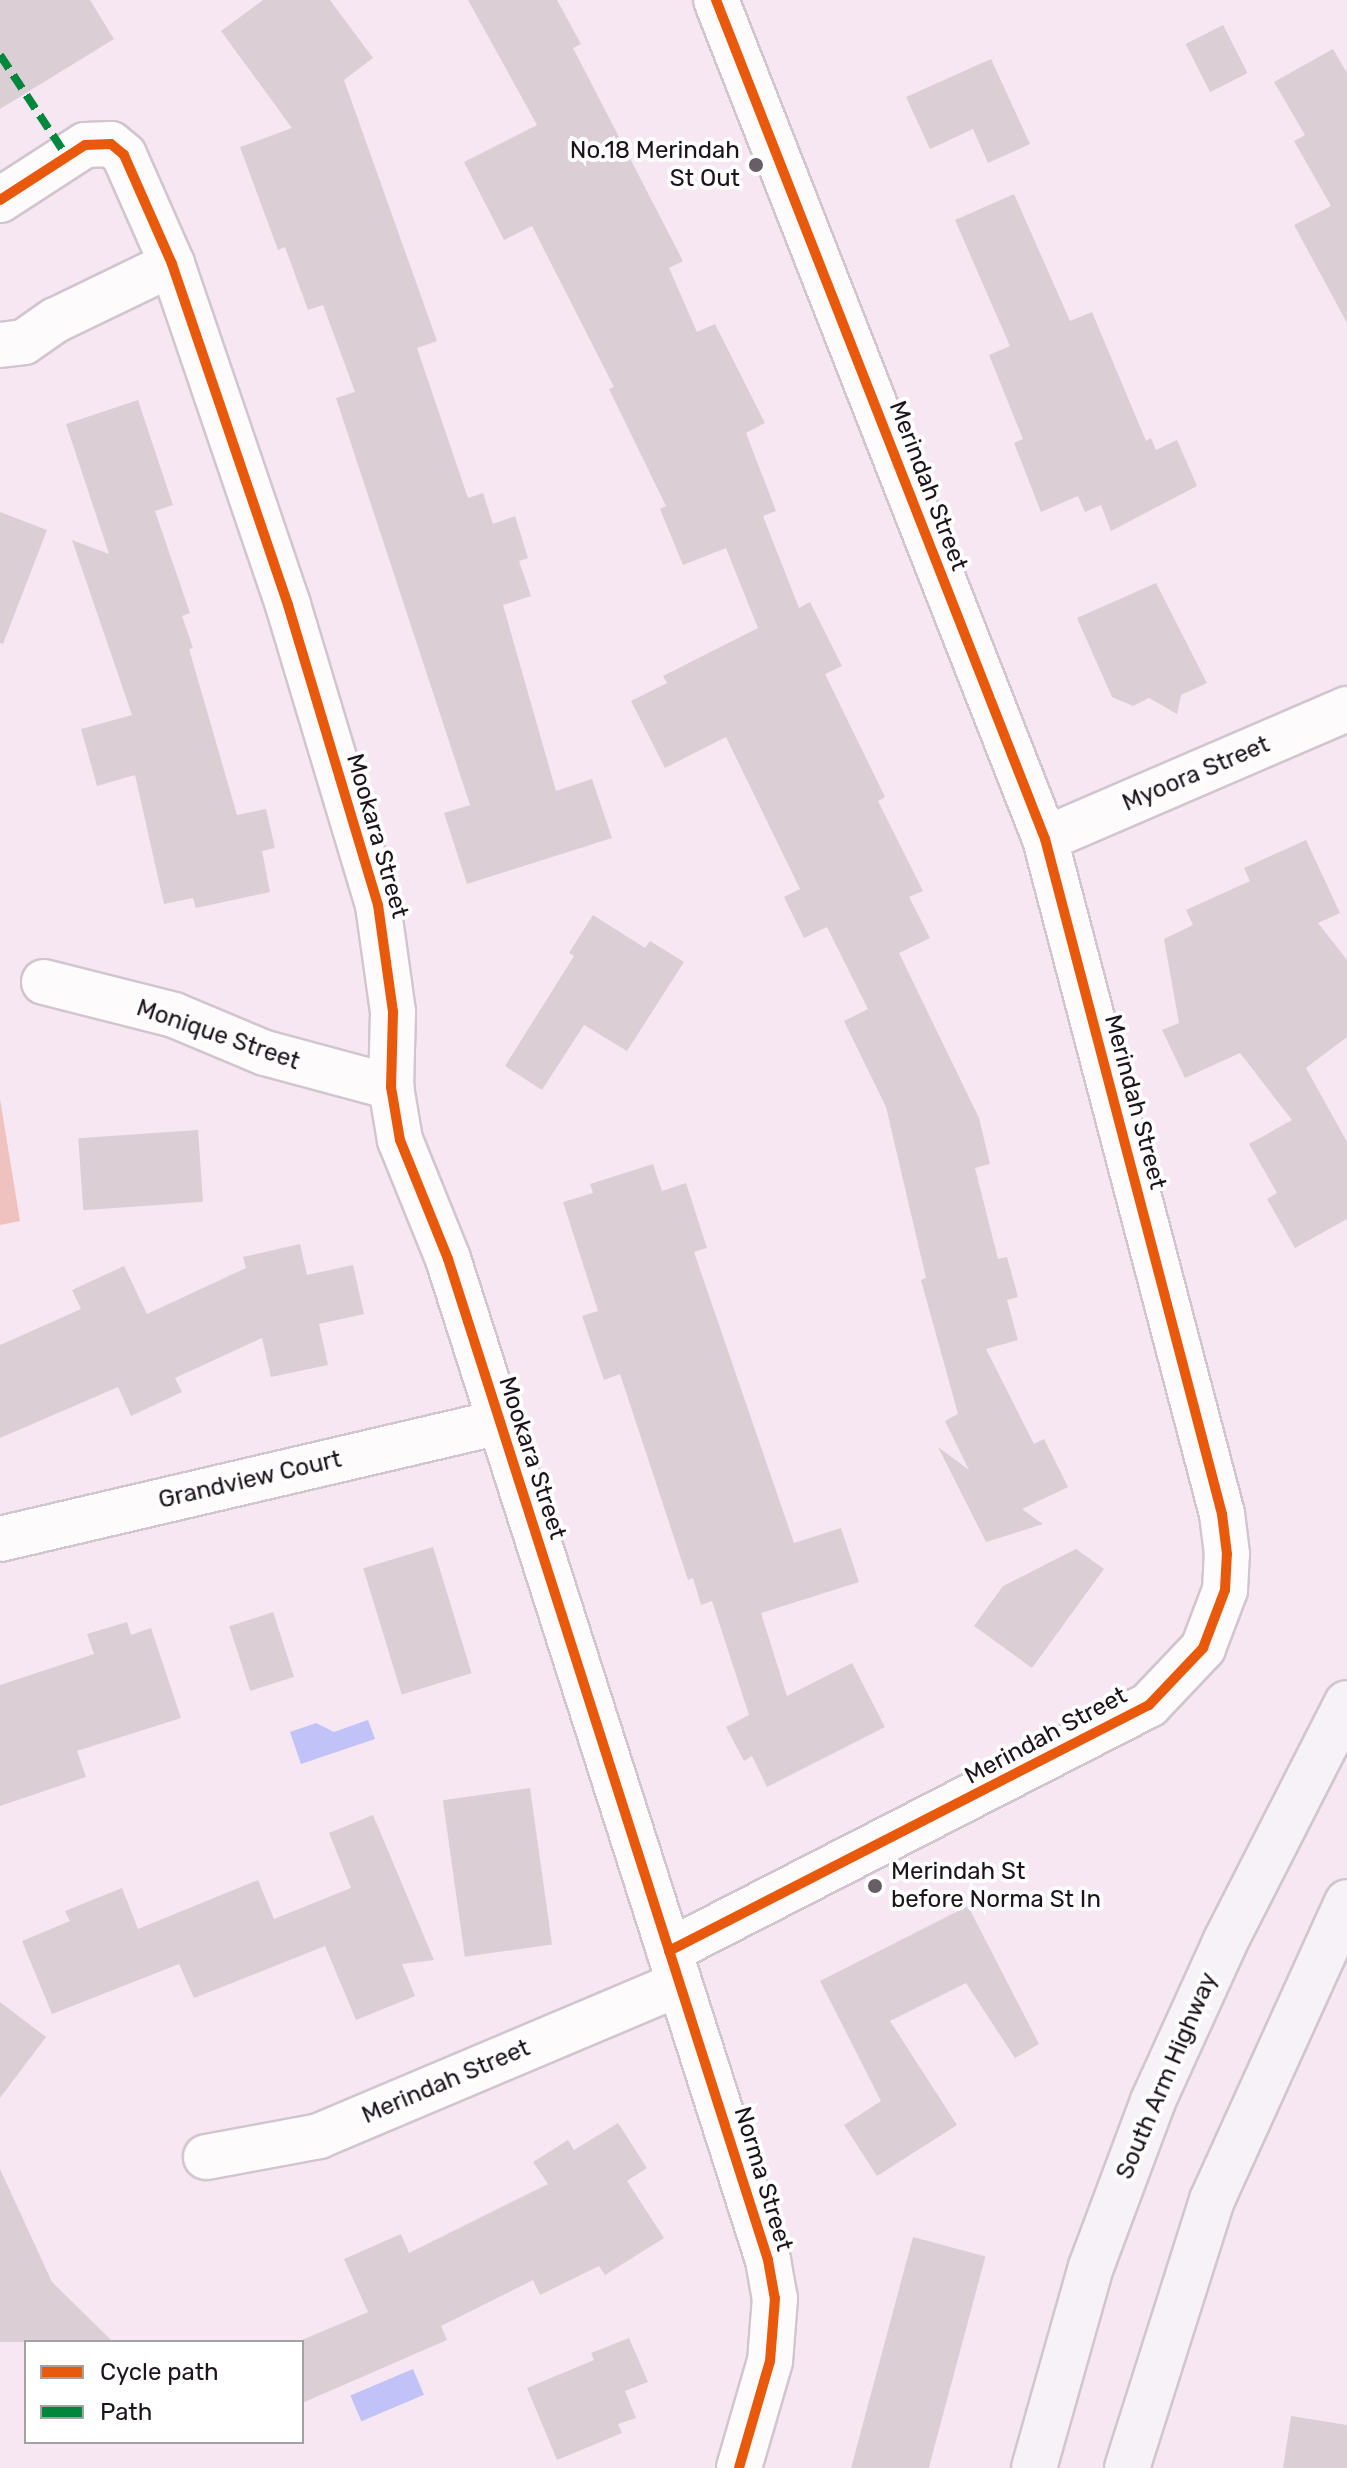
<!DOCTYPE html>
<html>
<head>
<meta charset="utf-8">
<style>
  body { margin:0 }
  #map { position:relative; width:1347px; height:2468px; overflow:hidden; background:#f6e7f2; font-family:Rubik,sans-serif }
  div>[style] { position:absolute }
  .green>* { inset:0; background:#efc2bf }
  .water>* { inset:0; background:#c0c2f8; transform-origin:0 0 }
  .building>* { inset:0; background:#dbcfd5; transform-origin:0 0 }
  .roads { filter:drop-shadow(2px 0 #d1c5ce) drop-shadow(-2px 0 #d1c5ce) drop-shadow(0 2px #d1c5ce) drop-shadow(0 -2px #d1c5ce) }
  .minor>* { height:44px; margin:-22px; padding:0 22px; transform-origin:22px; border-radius:22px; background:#fefbfd }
  .major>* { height:44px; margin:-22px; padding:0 22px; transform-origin:22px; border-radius:22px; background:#f6f2f8 }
  .quiet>* { height:8px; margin-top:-4px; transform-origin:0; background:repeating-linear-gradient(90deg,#00873e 0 16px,transparent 0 24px) }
  .cycleway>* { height:10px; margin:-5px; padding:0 5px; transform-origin:5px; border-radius:5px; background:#e8590c }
  .dots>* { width:22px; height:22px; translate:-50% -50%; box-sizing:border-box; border:4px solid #fff; border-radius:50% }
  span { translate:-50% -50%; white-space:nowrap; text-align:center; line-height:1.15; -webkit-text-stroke:8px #fff; paint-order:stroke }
  .poi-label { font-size:24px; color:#1c141a }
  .right { translate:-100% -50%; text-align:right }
  .left { translate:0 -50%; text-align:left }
  .street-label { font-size:24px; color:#1c141a }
  .legend { position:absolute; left:24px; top:2340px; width:280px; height:104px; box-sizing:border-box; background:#fff; border:2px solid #a4a1a3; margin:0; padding:10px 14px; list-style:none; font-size:24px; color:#1c141a }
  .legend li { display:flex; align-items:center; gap:16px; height:40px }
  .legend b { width:40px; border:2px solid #a4a1a3 }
</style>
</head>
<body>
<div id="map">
  <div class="green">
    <div style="clip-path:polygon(0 1099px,20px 1221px,0 1225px)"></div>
  </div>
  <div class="water">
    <div style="clip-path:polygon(368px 1720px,375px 1739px,301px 1764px,290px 1732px,316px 1723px,334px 1732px)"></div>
    <div style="left:413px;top:2369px;width:28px;height:68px;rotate:67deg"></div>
  </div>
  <div class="building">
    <div style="clip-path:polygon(0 0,90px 0,114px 39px,0 109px)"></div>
    <div style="clip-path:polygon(263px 0,330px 0,373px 58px,344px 80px,437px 341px,417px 348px,468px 498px,483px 493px,493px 524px,515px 516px,528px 558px,519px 561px,531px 596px,503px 605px,556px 791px,592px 779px,612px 838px,467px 884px,444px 813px,470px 805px,336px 398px,355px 392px,323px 305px,308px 310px,285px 247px,278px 250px,240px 147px,292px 128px,221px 31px)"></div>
    <div style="clip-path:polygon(468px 0,557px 0,581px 44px,573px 48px,683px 261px,669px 268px,697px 332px,715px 324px,765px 423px,746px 433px,776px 511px,763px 516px,799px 608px,810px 602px,842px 666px,825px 674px,885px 797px,878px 801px,923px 891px,909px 897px,930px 938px,899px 953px,979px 1118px,990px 1164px,975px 1168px,998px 1259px,1007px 1257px,1018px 1297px,1007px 1300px,1018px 1340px,986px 1349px,1034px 1444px,1044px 1439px,1068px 1487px,1022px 1509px,1043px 1524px,986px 1542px,938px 1447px,969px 1470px,945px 1421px,958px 1414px,921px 1280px,926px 1278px,886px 1107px,844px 1021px,868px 1009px,827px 927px,804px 938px,784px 897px,800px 889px,726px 737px,665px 768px,631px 701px,667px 683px,663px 676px,758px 628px,726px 548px,683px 565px,660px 509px,666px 506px,609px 389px,614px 387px,532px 226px,504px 240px,464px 162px,537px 125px)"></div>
    <div style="left:1223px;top:25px;width:54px;height:42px;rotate:63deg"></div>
    <div style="clip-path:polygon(1333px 49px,1347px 73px,1347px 323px,1294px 225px,1331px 206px,1294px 141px,1305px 135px,1274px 82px)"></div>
    <div style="clip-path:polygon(991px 59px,1030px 144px,988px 163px,973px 129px,930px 149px,906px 97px)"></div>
    <div style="clip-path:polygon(1014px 194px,1070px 321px,1092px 312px,1146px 441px,1151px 438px,1156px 450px,1177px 440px,1197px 486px,1111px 531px,1101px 505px,1085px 512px,1078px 496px,1041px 512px,1014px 443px,1023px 439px,989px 355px,1010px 346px,955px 220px)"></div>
    <div style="clip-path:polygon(138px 400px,173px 505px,155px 511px,190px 613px,182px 616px,193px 648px,189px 649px,237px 815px,266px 809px,275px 848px,262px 851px,270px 892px,196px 908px,193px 898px,164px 904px,135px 775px,97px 786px,81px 729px,132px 715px,72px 540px,109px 554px,66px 424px)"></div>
    <div style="clip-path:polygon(0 512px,47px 530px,3px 644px,0 643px)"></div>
    <div style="clip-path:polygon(1156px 583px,1207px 683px,1181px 695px,1177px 714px,1149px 698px,1133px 706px,1112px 697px,1077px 618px)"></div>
    <div style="clip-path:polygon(1306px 840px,1340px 913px,1318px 923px,1347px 960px,1347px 1037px,1306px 1068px,1347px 1142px,1347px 1219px,1295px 1248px,1267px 1199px,1277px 1193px,1249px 1144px,1292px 1120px,1240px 1053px,1185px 1078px,1162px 1030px,1179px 1023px,1164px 939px,1193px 925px,1186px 910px,1250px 881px,1244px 868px)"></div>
    <div style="clip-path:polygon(593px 915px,645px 948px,650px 941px,684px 962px,627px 1051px,584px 1025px,542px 1090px,505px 1066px,574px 956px,569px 953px)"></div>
    <div style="left:198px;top:1130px;width:72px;height:120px;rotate:86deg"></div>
    <div style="clip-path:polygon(653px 1164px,662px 1191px,686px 1183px,707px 1248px,694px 1252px,794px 1543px,841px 1528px,859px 1582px,761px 1613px,787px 1696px,852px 1663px,885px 1727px,767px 1787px,752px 1756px,744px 1761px,726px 1727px,749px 1715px,712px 1601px,701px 1605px,693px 1578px,688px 1580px,620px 1374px,604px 1380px,582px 1316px,598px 1311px,563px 1202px,593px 1193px,590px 1184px)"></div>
    <div style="clip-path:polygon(300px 1244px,307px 1275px,353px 1265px,364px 1314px,319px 1324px,328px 1365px,271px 1377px,262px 1338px,175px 1378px,182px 1392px,131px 1416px,118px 1387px,0 1438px,0 1345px,81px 1309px,72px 1290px,124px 1266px,147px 1314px,246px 1268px,243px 1257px)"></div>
    <div style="left:433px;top:1547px;width:132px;height:73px;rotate:73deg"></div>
    <div style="clip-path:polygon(1076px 1549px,1104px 1569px,1032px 1668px,974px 1626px,1003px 1586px)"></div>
    <div style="left:273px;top:1612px;width:68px;height:46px;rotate:72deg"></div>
    <div style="clip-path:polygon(127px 1622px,131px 1635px,151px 1628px,181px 1718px,77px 1751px,86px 1777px,0 1806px,0 1685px,94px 1654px,87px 1634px)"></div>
    <div style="left:530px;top:1788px;width:158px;height:88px;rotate:82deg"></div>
    <div style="clip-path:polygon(373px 1815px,434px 1960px,402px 1964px,415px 1996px,356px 2020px,325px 1946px,194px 1998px,179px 1964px,52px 2014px,22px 1941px,70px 1921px,65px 1911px,122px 1888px,138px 1929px,258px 1880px,274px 1919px,351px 1888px,329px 1833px)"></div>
    <div style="clip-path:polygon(968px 1906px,1039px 2044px,1015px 2058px,966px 1983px,890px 2021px,957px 2125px,877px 2176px,844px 2125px,881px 2101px,820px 1981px)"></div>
    <div style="clip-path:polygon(0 2002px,46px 2037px,0 2098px)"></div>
    <div style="clip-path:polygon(618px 2123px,647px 2168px,627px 2181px,664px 2238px,605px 2275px,599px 2266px,540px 2295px,533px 2280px,441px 2326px,447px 2340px,302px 2403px,302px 2340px,368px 2312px,344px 2259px,401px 2234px,409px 2253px,548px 2184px,533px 2162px,568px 2140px,574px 2150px)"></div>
    <div style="clip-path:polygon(0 2169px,52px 2282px,113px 2342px,0 2342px)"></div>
    <div style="left:913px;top:2237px;width:75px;height:239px;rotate:15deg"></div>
    <div style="clip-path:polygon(629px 2338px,648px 2382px,625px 2391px,636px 2418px,618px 2424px,622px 2433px,557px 2460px,527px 2388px,594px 2360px,591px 2353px)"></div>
    <div style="clip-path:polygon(1291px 2416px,1347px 2425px,1347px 2468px,1283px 2468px)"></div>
  </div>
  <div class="roads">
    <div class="minor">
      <div style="left:0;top:200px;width:101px;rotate:-32.9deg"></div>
      <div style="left:85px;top:145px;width:26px;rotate:-2deg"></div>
      <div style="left:111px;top:144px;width:17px;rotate:40deg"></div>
      <div style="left:124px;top:155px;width:119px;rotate:66.2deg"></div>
      <div style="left:172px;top:264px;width:360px;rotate:71.2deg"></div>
      <div style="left:288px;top:605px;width:313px;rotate:73.3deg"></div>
      <div style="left:378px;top:905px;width:108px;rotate:82deg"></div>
      <div style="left:393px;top:1012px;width:75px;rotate:91.5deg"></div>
      <div style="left:391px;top:1087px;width:54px;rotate:80.4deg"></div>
      <div style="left:400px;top:1140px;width:128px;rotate:68deg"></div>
      <div style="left:448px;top:1259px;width:1051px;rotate:72.27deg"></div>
      <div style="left:768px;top:2260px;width:39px;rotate:80deg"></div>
      <div style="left:775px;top:2298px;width:63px;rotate:94.5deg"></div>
      <div style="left:770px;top:2361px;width:111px;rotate:106.2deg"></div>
      <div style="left:0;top:345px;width:24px;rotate:-7deg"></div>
      <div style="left:24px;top:342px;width:39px;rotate:-35deg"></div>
      <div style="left:56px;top:320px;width:129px;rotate:-25.8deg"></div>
      <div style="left:1045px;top:839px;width:329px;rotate:-23.3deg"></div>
      <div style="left:44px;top:982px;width:134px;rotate:14.2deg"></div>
      <div style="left:174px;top:1015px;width:99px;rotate:22.7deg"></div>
      <div style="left:265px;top:1053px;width:131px;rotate:15.1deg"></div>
      <div style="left:0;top:1539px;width:514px;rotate:-13.17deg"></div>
      <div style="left:669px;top:1951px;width:539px;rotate:-27.14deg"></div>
      <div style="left:1149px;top:1705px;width:79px;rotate:-46.5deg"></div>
      <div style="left:1203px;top:1648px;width:62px;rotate:-69.2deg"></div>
      <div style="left:1225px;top:1590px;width:36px;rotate:-87deg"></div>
      <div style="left:1227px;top:1554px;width:40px;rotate:-97.1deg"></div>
      <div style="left:1222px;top:1514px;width:698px;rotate:-104.69deg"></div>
      <div style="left:1045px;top:839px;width:901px;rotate:-111.41deg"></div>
      <div style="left:206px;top:2157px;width:115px;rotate:-10.5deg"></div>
      <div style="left:319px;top:2136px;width:391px;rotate:-22.9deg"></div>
    </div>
    <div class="major">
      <div style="left:1034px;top:2468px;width:209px;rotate:-74.2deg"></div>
      <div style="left:1091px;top:2267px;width:177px;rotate:-69.5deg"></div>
      <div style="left:1153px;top:2101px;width:175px;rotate:-65.6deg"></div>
      <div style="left:1225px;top:1942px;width:268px;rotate:-63deg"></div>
      <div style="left:1127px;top:2468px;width:281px;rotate:-72.4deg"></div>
      <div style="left:1212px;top:2200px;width:327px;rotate:-65.6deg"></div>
    </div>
  </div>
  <div class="quiet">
    <div style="left:0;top:55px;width:123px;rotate:56.6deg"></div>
  </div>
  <div class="cycleway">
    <div style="left:0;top:200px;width:101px;rotate:-32.9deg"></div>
    <div style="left:85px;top:145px;width:26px;rotate:-2deg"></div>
    <div style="left:111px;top:144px;width:17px;rotate:40deg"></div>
    <div style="left:124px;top:155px;width:119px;rotate:66.2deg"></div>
    <div style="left:172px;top:264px;width:360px;rotate:71.2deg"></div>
    <div style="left:288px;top:605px;width:313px;rotate:73.3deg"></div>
    <div style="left:378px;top:905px;width:108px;rotate:82deg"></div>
    <div style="left:393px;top:1012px;width:75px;rotate:91.5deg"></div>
    <div style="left:391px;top:1087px;width:54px;rotate:80.4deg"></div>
    <div style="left:400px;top:1140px;width:128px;rotate:68deg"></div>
    <div style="left:448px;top:1259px;width:1051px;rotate:72.27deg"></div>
    <div style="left:768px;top:2260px;width:39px;rotate:80deg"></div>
    <div style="left:775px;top:2298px;width:63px;rotate:94.5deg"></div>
    <div style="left:770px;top:2361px;width:111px;rotate:106.2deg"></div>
    <div style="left:669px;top:1951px;width:539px;rotate:-27.14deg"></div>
    <div style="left:1149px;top:1705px;width:79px;rotate:-46.5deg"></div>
    <div style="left:1203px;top:1648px;width:62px;rotate:-69.2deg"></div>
    <div style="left:1225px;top:1590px;width:36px;rotate:-87deg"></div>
    <div style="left:1227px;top:1554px;width:40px;rotate:-97.1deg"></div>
    <div style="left:1222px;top:1514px;width:698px;rotate:-104.69deg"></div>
    <div style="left:1045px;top:839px;width:901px;rotate:-111.41deg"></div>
  </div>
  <div class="dots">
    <div style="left:756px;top:165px;background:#685e66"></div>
    <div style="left:875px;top:1886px;background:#685e66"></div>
  </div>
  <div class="poi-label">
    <span class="right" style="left:740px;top:165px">No.18 Merindah<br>St Out</span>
    <span class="left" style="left:891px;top:1886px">Merindah St<br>before Norma St In</span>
  </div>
  <div class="street-label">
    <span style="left:928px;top:486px;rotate:69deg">Merindah Street</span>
    <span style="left:1196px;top:774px;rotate:-23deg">Myoora Street</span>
    <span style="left:377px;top:836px;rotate:74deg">Mookara Street</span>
    <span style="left:218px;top:1035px;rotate:19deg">Monique Street</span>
    <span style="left:1135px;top:1102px;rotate:75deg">Merindah Street</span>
    <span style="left:532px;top:1458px;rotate:72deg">Mookara Street</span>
    <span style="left:250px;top:1480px;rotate:-13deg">Grandview Court</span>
    <span style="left:1046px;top:1736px;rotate:-28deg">Merindah Street</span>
    <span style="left:1167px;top:2076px;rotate:-67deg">South Arm Highway</span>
    <span style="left:446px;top:2082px;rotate:-23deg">Merindah Street</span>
    <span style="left:763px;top:2179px;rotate:73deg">Norma Street</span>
  </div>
  <ul class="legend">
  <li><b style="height:10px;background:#e8590c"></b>Cycle path</li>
  <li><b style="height:10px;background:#00873e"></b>Path</li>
  </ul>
</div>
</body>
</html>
